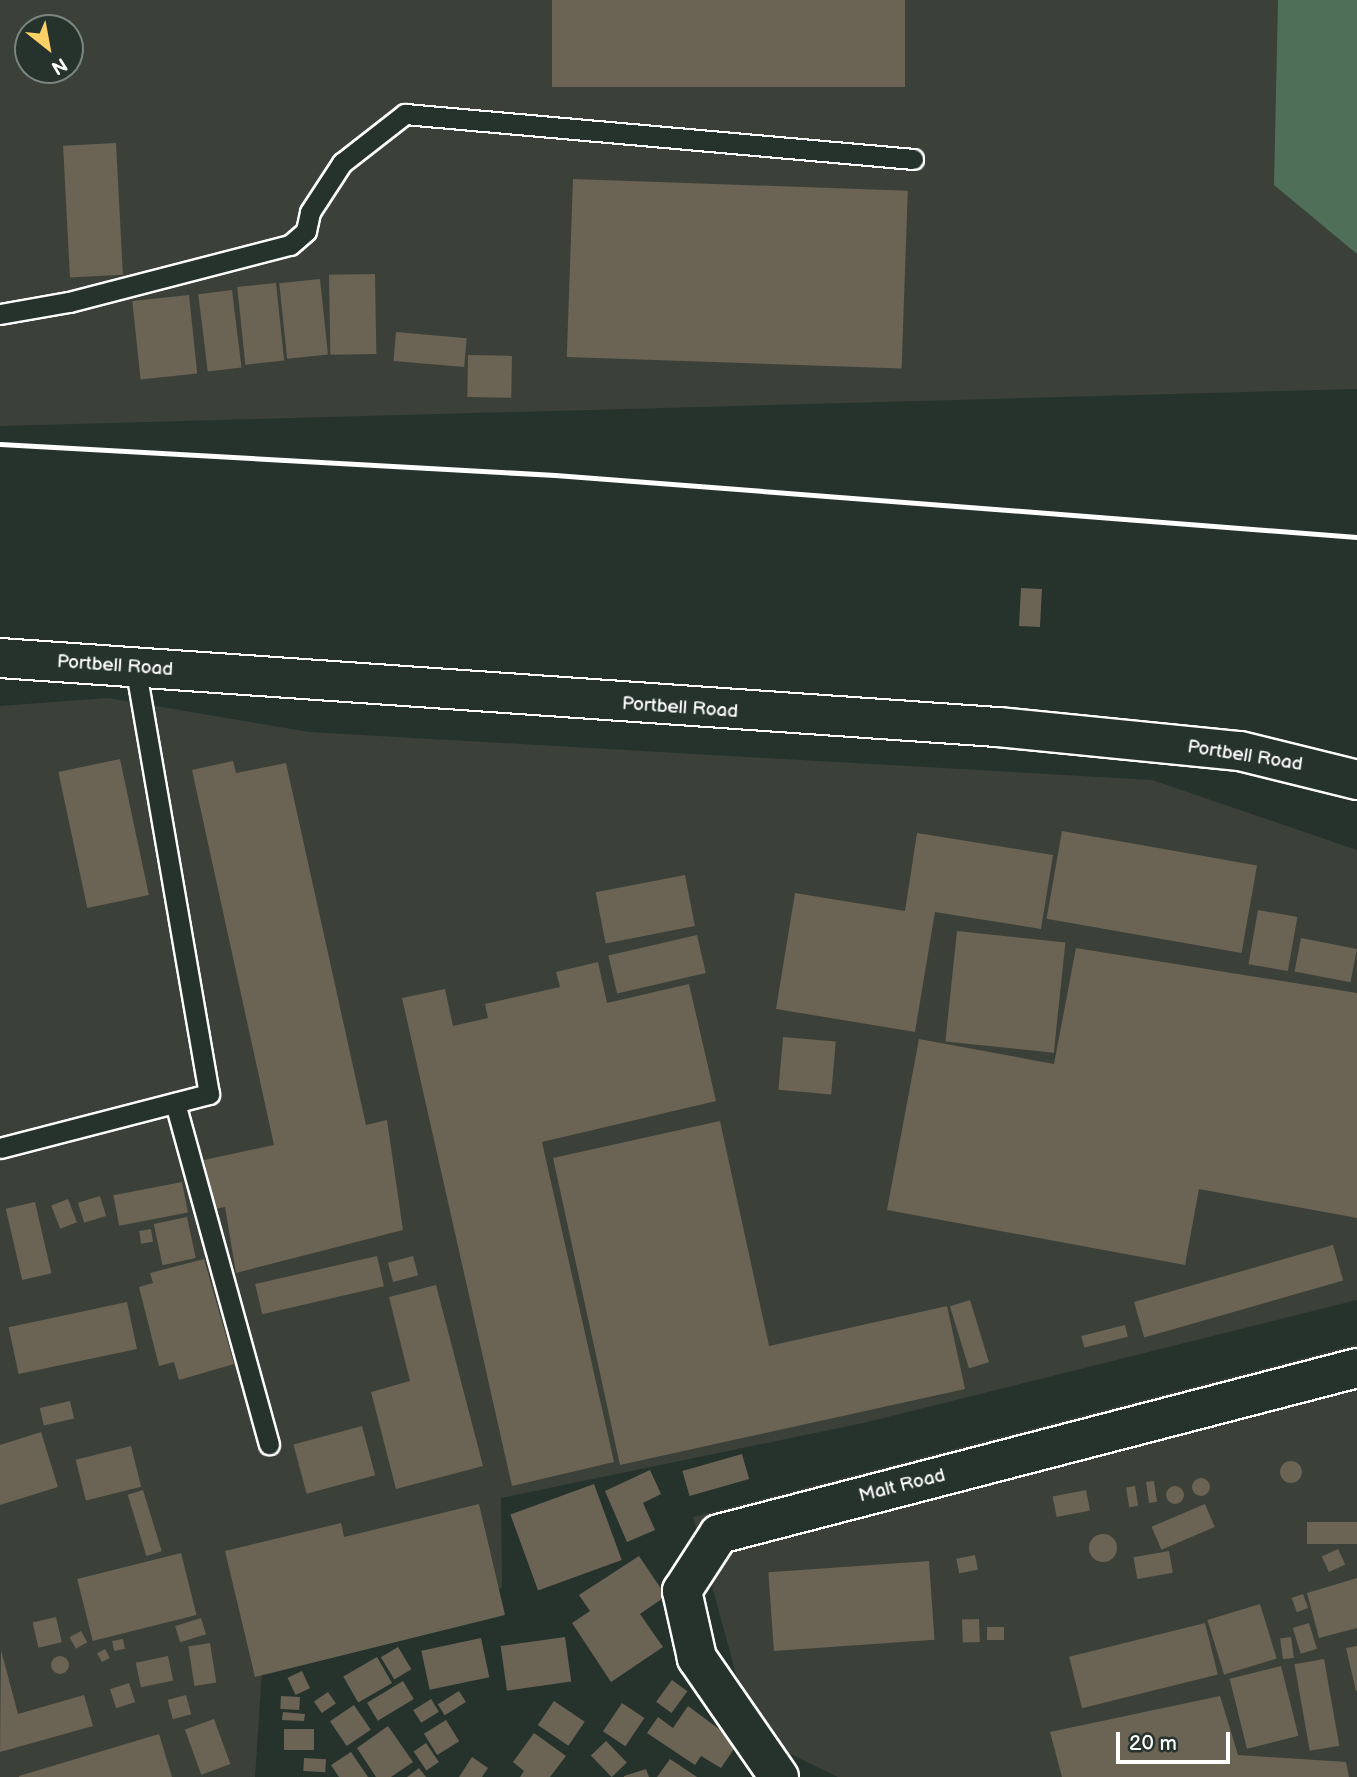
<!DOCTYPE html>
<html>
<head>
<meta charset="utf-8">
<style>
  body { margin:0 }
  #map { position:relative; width:1357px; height:1777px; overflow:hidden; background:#26332d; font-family:"Balsamiq Sans",sans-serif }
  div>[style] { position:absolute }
  .built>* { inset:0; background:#3b4139 }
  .green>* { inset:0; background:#4f6f58 }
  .building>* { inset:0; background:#6b6354; transform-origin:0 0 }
  .round { border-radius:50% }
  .roads { filter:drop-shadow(2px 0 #fff) drop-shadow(-2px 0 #fff) drop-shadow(0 2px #fff) drop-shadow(0 -2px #fff) }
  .lane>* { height:19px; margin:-9.5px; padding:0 9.5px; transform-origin:9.5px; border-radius:9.5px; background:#26332d }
  .street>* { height:38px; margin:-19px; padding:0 19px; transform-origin:19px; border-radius:19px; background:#26332d }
  .secondary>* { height:38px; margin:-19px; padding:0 19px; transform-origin:19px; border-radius:19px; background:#26332d }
  .rail>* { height:5px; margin:-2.5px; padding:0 2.5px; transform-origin:2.5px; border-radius:2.5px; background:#fff }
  span { translate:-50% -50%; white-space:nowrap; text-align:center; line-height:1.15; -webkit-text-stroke:6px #26332d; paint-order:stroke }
  .street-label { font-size:19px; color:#fff }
  .north { position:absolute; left:14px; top:14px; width:70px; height:70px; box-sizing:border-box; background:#26332d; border:2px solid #7d8581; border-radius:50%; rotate:149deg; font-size:19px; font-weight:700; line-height:28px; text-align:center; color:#fff }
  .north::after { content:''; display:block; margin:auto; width:24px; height:32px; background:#ffd166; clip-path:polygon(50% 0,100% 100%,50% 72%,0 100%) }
  .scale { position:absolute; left:1116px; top:1732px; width:114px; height:32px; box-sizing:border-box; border:4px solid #fff; border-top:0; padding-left:9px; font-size:21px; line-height:24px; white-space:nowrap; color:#fff; -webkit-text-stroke:5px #26332d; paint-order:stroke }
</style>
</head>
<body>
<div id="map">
  <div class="built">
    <div style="clip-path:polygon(evenodd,0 0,1357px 0,1357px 389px,0 426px,0 0,28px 28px,70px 28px,70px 70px,28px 70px,28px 28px)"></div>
    <div style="clip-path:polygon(108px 698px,309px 732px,1152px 780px,1357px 850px,1357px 1300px,863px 1423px,501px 1498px,502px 1588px,329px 1639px,262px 1670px,255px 1777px,0 1777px,0 706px)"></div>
    <div style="clip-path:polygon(1357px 1344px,1357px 1777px,838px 1777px,753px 1736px,693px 1517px)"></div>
  </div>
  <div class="green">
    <div style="clip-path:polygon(1278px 0,1357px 0,1357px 254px,1274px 185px)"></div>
  </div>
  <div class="building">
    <div style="left:552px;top:0;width:353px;height:87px"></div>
    <div style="left:116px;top:143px;width:132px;height:53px;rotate:87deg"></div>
    <div style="left:573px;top:179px;width:335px;height:178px;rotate:2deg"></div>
    <div style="left:375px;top:274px;width:80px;height:46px;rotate:89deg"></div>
    <div style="left:320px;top:279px;width:76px;height:41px;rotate:84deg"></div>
    <div style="left:276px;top:283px;width:78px;height:39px;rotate:84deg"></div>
    <div style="left:232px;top:290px;width:78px;height:34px;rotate:83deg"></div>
    <div style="left:189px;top:295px;width:79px;height:57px;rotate:84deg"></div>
    <div style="left:396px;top:332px;width:71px;height:29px;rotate:5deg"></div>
    <div style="left:468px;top:355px;width:44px;height:42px;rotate:1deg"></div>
    <div style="left:1021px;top:588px;width:21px;height:38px;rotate:3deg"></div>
    <div style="left:120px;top:759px;width:139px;height:63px;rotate:78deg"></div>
    <div style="clip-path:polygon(233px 761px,236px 773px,286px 763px,366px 1125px,387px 1120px,403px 1230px,236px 1273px,225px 1207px,215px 1209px,204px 1160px,274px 1145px,192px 770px)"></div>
    <div style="left:1062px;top:831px;width:198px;height:89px;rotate:10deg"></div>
    <div style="clip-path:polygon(917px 833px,1053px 855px,1041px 929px,935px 912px,915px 1032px,776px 1009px,795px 893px,905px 911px)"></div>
    <div style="left:685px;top:875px;width:52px;height:91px;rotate:79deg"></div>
    <div style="left:1258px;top:910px;width:40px;height:55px;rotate:10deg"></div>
    <div style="left:957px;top:931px;width:109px;height:111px;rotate:6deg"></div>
    <div style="left:697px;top:935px;width:39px;height:91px;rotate:77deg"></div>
    <div style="left:1301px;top:938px;width:57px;height:34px;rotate:11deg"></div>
    <div style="clip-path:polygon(1076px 948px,1357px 993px,1357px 1218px,1199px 1189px,1185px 1265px,887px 1210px,919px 1039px,1054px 1064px)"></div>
    <div style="clip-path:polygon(598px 962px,607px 1003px,689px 984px,716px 1101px,542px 1142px,614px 1462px,512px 1486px,402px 998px,445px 989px,453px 1026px,488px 1018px,485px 1004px,560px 987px,556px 972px)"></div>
    <div style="left:783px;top:1037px;width:53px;height:53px;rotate:5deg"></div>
    <div style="clip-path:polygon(720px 1121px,769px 1346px,947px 1306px,965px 1389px,620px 1465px,553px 1158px)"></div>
    <div style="left:182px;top:1182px;width:31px;height:70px;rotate:79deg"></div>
    <div style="left:100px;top:1196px;width:21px;height:23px;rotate:73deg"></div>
    <div style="left:68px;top:1199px;width:25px;height:18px;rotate:69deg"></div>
    <div style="left:35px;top:1202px;width:73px;height:30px;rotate:77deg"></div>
    <div style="left:187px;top:1217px;width:42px;height:34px;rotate:78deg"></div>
    <div style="left:151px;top:1229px;width:13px;height:12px;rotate:81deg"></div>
    <div style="left:1333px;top:1245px;width:37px;height:207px;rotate:74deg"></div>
    <div style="left:377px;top:1256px;width:31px;height:125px;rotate:77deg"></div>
    <div style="left:413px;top:1256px;width:20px;height:26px;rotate:75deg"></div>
    <div style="clip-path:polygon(204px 1259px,234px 1364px,179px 1380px,174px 1362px,159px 1366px,139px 1287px,153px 1283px,150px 1273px)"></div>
    <div style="clip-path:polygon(436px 1285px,483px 1466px,396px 1489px,371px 1392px,410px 1381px,389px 1297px)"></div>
    <div style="left:970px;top:1300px;width:65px;height:21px;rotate:73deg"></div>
    <div style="left:127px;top:1302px;width:48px;height:121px;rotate:78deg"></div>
    <div style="left:1125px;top:1325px;width:12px;height:45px;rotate:76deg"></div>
    <div style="left:70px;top:1401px;width:18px;height:31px;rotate:77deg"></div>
    <div style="left:362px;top:1426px;width:51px;height:71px;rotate:75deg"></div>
    <div style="clip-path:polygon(41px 1432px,58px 1487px,0 1505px,0 1445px)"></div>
    <div style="left:131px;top:1446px;width:42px;height:57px;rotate:76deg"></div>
    <div style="left:742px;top:1454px;width:26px;height:62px;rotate:74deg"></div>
    <div class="round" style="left:1280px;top:1461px;width:22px;height:22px"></div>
    <div style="clip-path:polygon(650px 1470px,661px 1494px,643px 1503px,655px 1530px,627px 1542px,605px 1491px)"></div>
    <div class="round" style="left:1192px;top:1478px;width:18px;height:18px"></div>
    <div style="left:1154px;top:1481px;width:21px;height:8px;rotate:82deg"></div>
    <div style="left:594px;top:1484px;width:81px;height:89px;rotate:70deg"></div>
    <div style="left:1135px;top:1486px;width:20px;height:9px;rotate:81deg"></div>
    <div class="round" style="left:1166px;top:1486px;width:18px;height:18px"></div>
    <div style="left:143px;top:1490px;width:64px;height:16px;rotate:73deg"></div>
    <div style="left:1086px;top:1490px;width:21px;height:34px;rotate:79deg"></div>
    <div style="clip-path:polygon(479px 1504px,505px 1615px,255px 1677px,225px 1551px,341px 1523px,344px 1537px)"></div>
    <div style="left:1205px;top:1504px;width:25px;height:58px;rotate:67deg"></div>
    <div style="left:1357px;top:1522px;width:22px;height:50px;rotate:90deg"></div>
    <div class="round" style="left:1089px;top:1534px;width:28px;height:28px"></div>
    <div style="left:1338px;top:1549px;width:17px;height:18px;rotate:65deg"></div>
    <div style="left:1169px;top:1551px;width:22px;height:36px;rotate:80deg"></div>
    <div style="left:181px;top:1553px;width:64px;height:107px;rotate:76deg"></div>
    <div style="left:975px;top:1555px;width:15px;height:19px;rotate:79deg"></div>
    <div style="clip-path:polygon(639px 1556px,666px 1596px,640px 1614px,663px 1647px,611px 1682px,572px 1623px,590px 1611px,579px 1595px)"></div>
    <div style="left:929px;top:1561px;width:79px;height:161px;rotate:86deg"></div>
    <div style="clip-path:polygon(1357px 1578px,1357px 1628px,1319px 1638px,1307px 1593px)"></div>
    <div style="left:1303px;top:1594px;width:15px;height:12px;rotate:70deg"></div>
    <div style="left:1260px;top:1604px;width:57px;height:55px;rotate:73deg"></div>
    <div style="left:56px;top:1617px;width:26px;height:24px;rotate:77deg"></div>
    <div style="left:201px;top:1618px;width:17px;height:27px;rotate:73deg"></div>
    <div style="left:979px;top:1619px;width:23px;height:17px;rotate:88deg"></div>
    <div style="left:1205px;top:1623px;width:53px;height:140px;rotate:76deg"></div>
    <div style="left:1309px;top:1623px;width:27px;height:17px;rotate:73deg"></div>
    <div style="left:987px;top:1627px;width:17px;height:13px"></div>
    <div style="left:81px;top:1631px;width:13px;height:13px;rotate:61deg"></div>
    <div style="left:565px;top:1637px;width:45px;height:65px;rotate:82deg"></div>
    <div style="left:1291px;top:1637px;width:21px;height:11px;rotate:82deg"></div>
    <div style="left:481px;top:1638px;width:40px;height:61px;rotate:78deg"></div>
    <div style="left:123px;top:1639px;width:10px;height:11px;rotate:79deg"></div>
    <div style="left:210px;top:1643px;width:40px;height:22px;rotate:81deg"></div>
    <div style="clip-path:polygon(1357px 1646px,1357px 1691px,1356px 1691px,1346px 1648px)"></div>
    <div style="left:398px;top:1647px;width:26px;height:20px;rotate:59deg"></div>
    <div style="left:105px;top:1649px;width:10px;height:9px;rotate:61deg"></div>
    <div style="clip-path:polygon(1px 1650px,18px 1714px,84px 1695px,93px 1726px,0 1752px)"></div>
    <div style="left:168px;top:1656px;width:25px;height:33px;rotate:78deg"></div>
    <div class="round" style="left:51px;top:1656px;width:18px;height:18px"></div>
    <div style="left:377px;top:1657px;width:30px;height:39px;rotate:60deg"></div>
    <div style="left:1324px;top:1659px;width:88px;height:30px;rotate:80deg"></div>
    <div style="left:1281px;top:1666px;width:72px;height:53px;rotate:76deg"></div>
    <div style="left:302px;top:1671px;width:19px;height:16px;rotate:65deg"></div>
    <div style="left:672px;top:1680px;width:19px;height:27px;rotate:36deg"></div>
    <div style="left:403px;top:1681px;width:21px;height:42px;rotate:59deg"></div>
    <div style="left:129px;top:1683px;width:20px;height:20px;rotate:72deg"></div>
    <div style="left:459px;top:1691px;width:13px;height:25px;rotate:58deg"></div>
    <div style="left:328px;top:1692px;width:14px;height:17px;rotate:56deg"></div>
    <div style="left:186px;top:1695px;width:20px;height:19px;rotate:75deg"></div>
    <div style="left:281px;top:1696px;width:19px;height:13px;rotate:3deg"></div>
    <div style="clip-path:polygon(1220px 1696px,1238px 1755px,1346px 1762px,1349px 1777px,1062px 1777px,1050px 1732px)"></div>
    <div style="left:431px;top:1699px;width:15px;height:21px;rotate:58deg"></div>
    <div style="left:554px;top:1701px;width:37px;height:29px;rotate:34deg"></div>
    <div style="left:622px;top:1703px;width:27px;height:34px;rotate:34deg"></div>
    <div style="left:354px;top:1705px;width:30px;height:29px;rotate:56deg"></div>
    <div style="clip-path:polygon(688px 1706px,738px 1743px,721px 1768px,701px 1756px,695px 1765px,647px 1733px,658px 1717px,673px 1728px)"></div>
    <div style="clip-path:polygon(283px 1712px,305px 1714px,304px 1721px,282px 1720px)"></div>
    <div style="left:214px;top:1719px;width:48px;height:31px;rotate:70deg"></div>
    <div style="left:446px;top:1720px;width:25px;height:26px;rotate:58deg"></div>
    <div style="clip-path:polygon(388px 1726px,413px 1762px,391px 1777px,376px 1777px,357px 1748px)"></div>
    <div style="left:284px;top:1729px;width:30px;height:21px"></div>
    <div style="clip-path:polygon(534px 1733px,566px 1756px,550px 1777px,520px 1777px,524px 1771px,513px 1762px)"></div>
    <div style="clip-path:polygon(159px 1734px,172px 1777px,19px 1777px,19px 1776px)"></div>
    <div style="left:606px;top:1741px;width:30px;height:21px;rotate:46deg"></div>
    <div style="left:426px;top:1743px;width:23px;height:15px;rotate:56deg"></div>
    <div style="clip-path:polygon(351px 1752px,368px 1777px,339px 1777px,331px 1765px)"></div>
    <div style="clip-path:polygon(472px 1757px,488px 1768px,482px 1777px,459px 1777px)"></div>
    <div style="left:304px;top:1758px;width:22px;height:13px;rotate:3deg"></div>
    <div style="clip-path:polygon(670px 1759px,697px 1777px,657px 1777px)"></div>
    <div style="clip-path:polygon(419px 1768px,426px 1777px,407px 1777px)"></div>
    <div style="clip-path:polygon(646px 1769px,649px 1777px,624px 1777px,624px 1776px)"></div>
  </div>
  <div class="roads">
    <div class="lane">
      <div style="left:0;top:314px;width:70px;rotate:-9.9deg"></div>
      <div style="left:69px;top:302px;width:228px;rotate:-14.5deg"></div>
      <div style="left:290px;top:245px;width:21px;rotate:-41deg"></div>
      <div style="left:306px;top:231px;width:19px;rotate:-78deg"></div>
      <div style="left:310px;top:212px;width:59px;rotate:-56.9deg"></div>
      <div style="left:342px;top:163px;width:80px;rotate:-37.9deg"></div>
      <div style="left:405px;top:114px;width:510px;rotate:5.06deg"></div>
      <div style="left:175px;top:1103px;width:354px;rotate:74.6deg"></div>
      <div style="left:0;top:1148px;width:216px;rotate:-14.5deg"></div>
      <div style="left:209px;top:1094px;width:433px;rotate:-99.8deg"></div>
    </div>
    <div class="street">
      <div style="left:779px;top:1777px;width:145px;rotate:-124.6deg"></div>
      <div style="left:697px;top:1658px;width:69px;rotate:-102.6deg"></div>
      <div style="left:682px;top:1591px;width:68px;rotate:-57deg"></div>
      <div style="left:719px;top:1534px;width:659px;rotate:-14.58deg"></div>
    </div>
    <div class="secondary">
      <div style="left:0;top:658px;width:1000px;rotate:3.96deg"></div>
      <div style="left:998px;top:727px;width:243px;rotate:5.7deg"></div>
      <div style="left:1240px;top:751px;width:121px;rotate:13.9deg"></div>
    </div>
  </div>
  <div class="rail">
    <div style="left:0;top:444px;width:556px;rotate:3.2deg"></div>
    <div style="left:555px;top:475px;width:804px;rotate:4.42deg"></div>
  </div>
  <div class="street-label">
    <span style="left:115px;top:666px;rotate:4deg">Portbell Road</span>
    <span style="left:680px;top:708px;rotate:4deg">Portbell Road</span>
    <span style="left:1245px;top:756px;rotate:9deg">Portbell Road</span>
    <span style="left:902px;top:1486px;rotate:-14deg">Malt Road</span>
  </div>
  <div class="north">N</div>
  <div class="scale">20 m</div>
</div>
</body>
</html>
